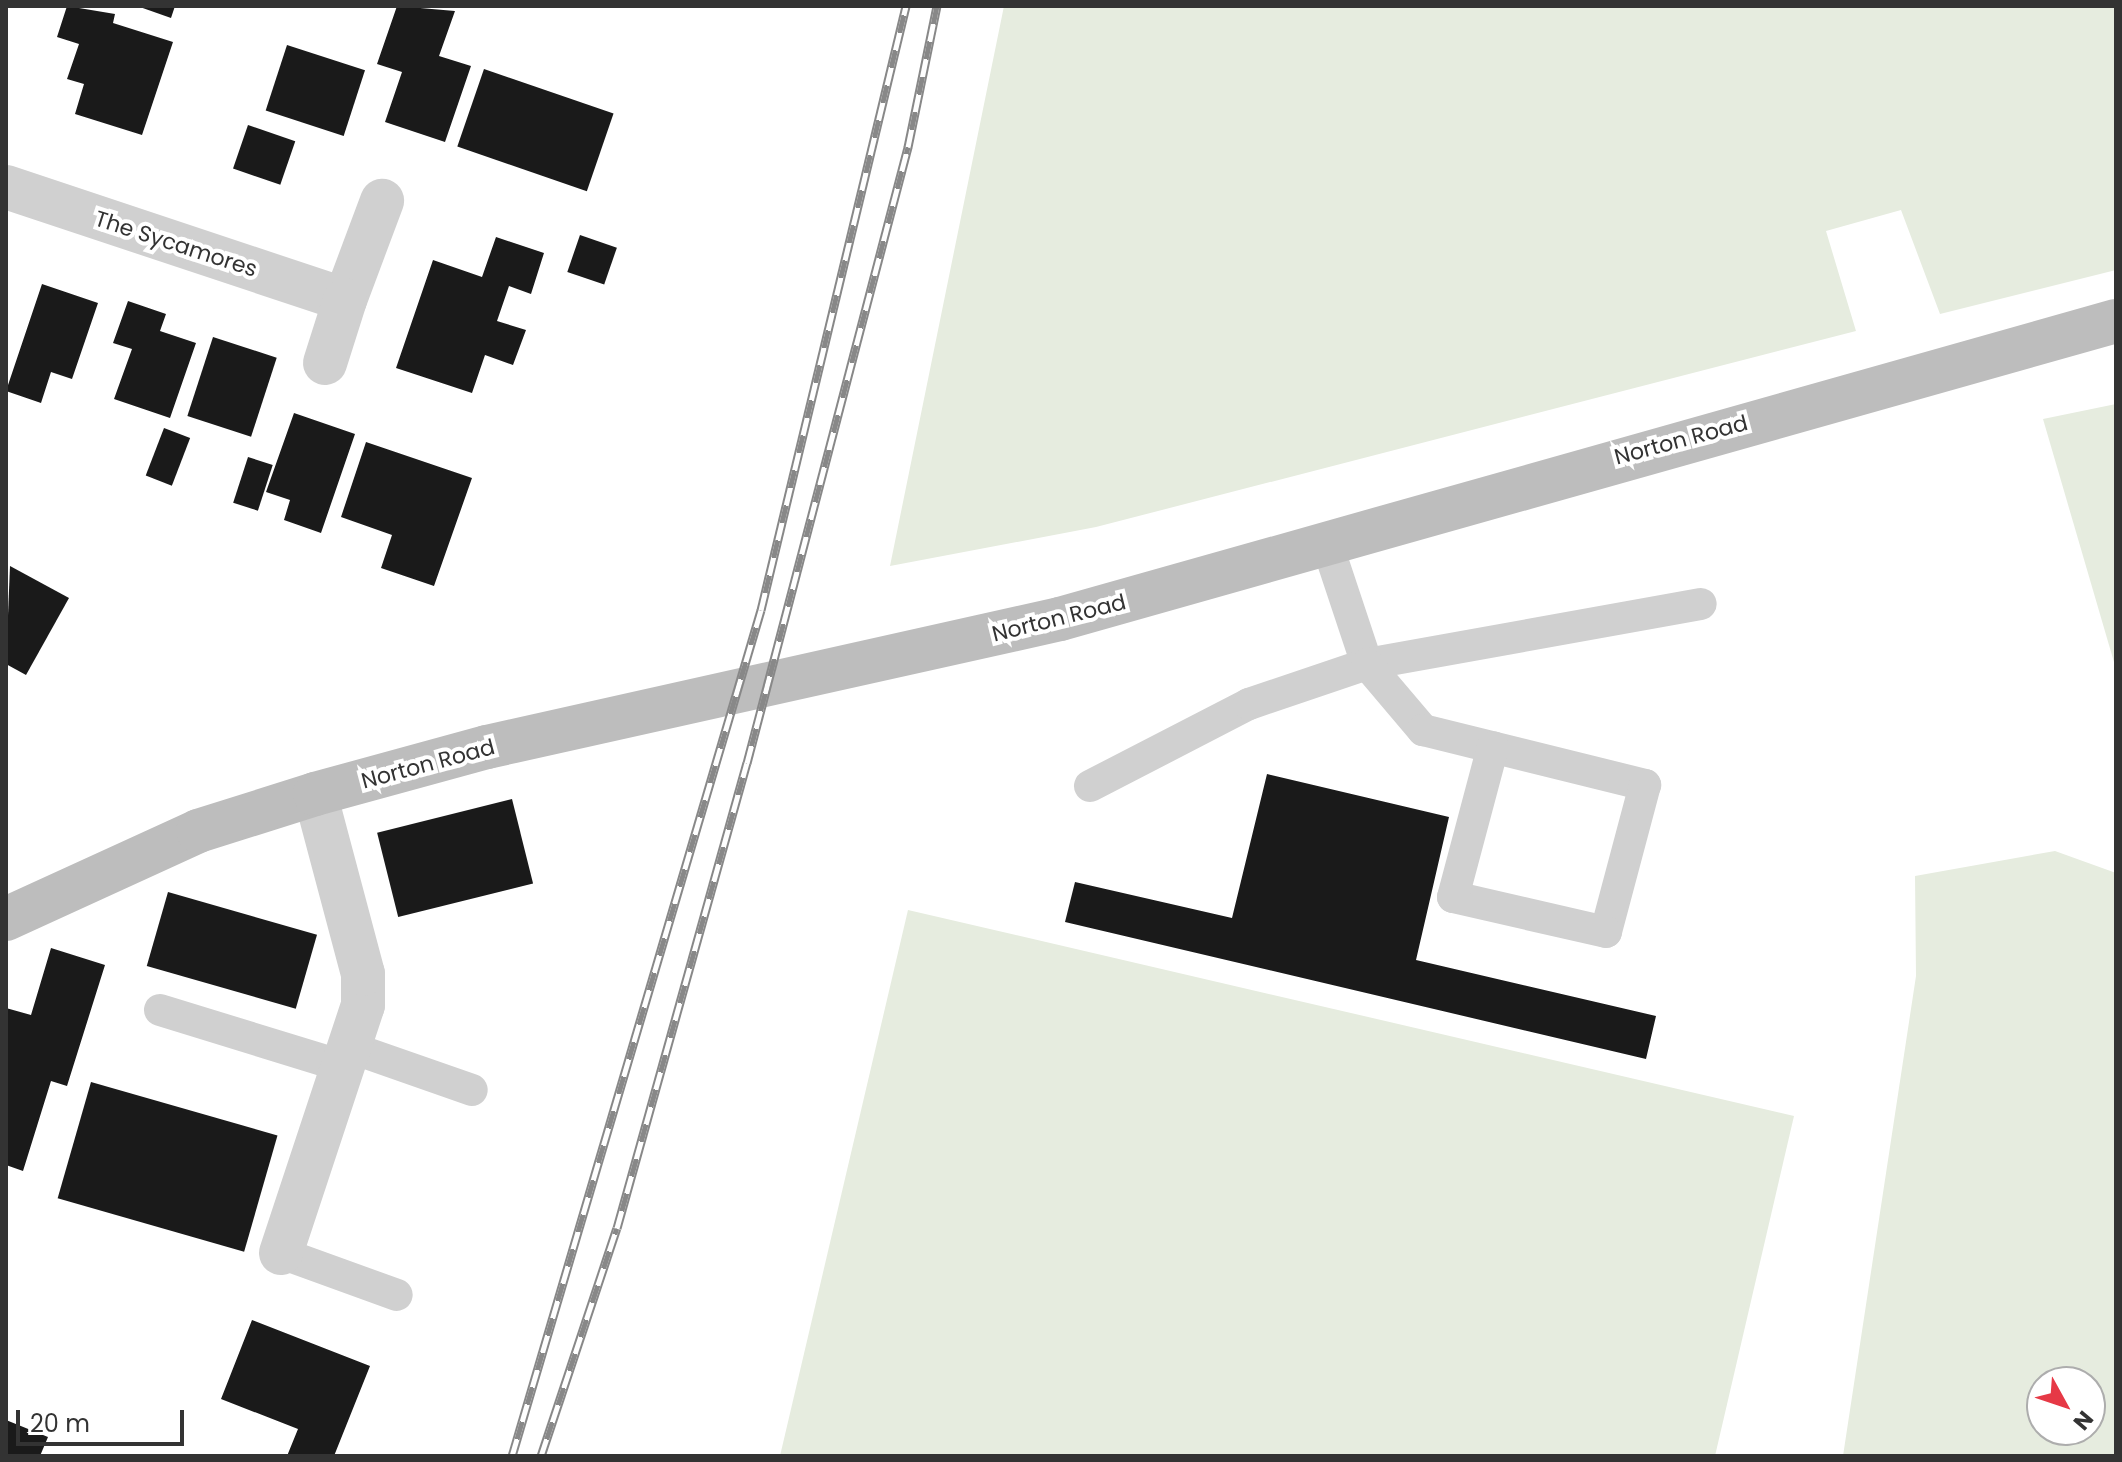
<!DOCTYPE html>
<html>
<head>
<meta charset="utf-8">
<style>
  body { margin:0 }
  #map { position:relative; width:2122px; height:1462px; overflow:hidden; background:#fff; font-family:Poppins,sans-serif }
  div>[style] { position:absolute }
  .green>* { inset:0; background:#e6ecdf }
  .building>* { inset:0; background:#1a1a1a; transform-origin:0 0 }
  .lane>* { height:32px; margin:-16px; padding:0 16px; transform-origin:16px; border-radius:16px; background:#d0d0d0 }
  .street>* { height:44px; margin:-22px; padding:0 22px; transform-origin:22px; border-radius:22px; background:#d0d0d0 }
  .secondary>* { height:44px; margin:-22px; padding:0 22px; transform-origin:22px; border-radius:22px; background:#bdbdbd }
  .rail>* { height:9px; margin-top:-4.5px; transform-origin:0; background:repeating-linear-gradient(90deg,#fff 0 18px,#888 0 36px); box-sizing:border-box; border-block:2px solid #888 }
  span { translate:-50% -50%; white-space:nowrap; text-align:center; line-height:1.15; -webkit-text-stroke:8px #fff; paint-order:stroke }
  .street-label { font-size:22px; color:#333 }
  .frame { position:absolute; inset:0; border:8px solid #333; pointer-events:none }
  .north { position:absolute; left:2026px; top:1366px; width:80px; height:80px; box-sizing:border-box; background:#fff; border:2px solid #adadad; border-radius:50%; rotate:130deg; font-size:22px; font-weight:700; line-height:32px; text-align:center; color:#333 }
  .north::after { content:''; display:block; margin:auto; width:28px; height:36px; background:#e63946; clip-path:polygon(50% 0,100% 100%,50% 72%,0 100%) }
  .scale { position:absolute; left:16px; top:1410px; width:168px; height:36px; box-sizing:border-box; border:4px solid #333; border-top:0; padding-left:10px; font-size:24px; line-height:28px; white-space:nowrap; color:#333; -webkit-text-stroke:6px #fff; paint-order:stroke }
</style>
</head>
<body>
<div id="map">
  <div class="green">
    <div style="clip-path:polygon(1004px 6px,2116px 6px,2116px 270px,1940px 314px,1901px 210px,1826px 231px,1856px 331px,1096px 527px,890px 566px)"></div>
    <div style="clip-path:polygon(2116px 404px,2116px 669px,2043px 419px)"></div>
    <div style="clip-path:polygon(evenodd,2055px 851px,2116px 873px,2116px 1456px,1843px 1456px,1916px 976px,1915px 876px,2055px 851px,2090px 1382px,2090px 1430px,2042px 1430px,2042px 1382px,2090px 1382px)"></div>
    <div style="clip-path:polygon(908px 910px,1794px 1116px,1715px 1456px,780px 1456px)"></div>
  </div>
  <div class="building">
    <div style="clip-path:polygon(67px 6px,115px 14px,113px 23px,173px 42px,142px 135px,75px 114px,84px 84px,67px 79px,79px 44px,57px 37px)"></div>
    <div style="clip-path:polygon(137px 6px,175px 6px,171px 18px)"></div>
    <div style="clip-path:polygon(397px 6px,455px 11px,439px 56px,471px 66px,445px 142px,385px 122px,402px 72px,377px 64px)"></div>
    <div style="left:287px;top:45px;width:82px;height:69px;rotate:18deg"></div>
    <div style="left:484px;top:69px;width:137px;height:82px;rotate:19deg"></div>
    <div style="left:248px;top:125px;width:50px;height:46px;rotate:19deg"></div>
    <div style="left:580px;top:235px;width:39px;height:39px;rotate:19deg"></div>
    <div style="clip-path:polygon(496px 237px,544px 253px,531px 294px,509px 286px,497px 321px,526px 330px,513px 365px,485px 355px,472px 393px,396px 368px,433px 260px,482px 277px)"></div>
    <div style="clip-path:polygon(42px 284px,98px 303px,72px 379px,51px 372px,41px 403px,6px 391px)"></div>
    <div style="clip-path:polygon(128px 301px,166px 314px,160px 331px,196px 343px,170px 418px,114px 399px,132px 349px,113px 343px)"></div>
    <div style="left:213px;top:337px;width:67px;height:83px;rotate:18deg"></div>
    <div style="clip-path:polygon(294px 413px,355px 434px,321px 533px,284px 520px,290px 500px,266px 492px)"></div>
    <div style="left:164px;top:428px;width:28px;height:51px;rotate:21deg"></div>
    <div style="clip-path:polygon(366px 442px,472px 478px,434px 586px,381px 568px,392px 535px,341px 517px)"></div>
    <div style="left:248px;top:457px;width:26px;height:48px;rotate:18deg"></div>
    <div style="clip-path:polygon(10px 566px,69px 598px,26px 675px,6px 664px)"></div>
    <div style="clip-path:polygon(1267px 774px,1449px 817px,1416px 960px,1656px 1016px,1646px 1059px,1065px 922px,1075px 882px,1232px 918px)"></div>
    <div style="left:512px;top:799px;width:87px;height:139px;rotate:76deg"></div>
    <div style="left:168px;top:892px;width:155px;height:77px;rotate:16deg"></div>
    <div style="clip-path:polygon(51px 948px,105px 965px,67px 1086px,51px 1081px,23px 1171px,6px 1165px,6px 1008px,31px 1015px)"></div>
    <div style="left:91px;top:1082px;width:194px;height:121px;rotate:16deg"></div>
    <div style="clip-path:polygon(252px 1320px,370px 1366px,334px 1456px,287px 1456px,298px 1429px,221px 1399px)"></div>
    <div style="clip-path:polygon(6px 1420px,48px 1437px,40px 1456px,6px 1456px)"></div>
  </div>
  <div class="lane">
    <div style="left:1328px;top:547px;width:123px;rotate:71.6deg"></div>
    <div style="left:1367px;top:664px;width:339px;rotate:-10.2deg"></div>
    <div style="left:1090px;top:786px;width:179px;rotate:-27.3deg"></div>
    <div style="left:1249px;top:704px;width:125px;rotate:-18.7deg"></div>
    <div style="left:1367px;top:664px;width:87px;rotate:49.7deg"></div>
    <div style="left:1423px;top:730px;width:229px;rotate:13.9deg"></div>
    <div style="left:1645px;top:785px;width:152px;rotate:104.9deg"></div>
    <div style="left:1606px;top:932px;width:157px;rotate:-167.1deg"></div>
    <div style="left:1453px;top:897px;width:155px;rotate:-75.1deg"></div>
    <div style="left:160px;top:1010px;width:190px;rotate:17.1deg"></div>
    <div style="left:349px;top:1047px;width:130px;rotate:19.3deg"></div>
    <div style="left:281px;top:1253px;width:123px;rotate:19.9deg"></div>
  </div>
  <div class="street">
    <div style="left:6px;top:187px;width:357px;rotate:18.4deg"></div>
    <div style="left:345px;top:300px;width:106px;rotate:-69.5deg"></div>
    <div style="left:325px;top:363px;width:66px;rotate:-72.4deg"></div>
    <div style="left:281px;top:1253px;width:261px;rotate:-71.7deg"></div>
    <div style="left:363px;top:1005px;width:31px;rotate:-90deg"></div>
    <div style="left:363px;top:974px;width:186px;rotate:-104.9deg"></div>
  </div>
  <div class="secondary">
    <div style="left:6px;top:919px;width:211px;rotate:-24.6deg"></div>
    <div style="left:198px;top:831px;width:123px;rotate:-17.5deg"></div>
    <div style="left:315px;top:794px;width:178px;rotate:-15.3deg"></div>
    <div style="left:487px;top:747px;width:587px;rotate:-12.59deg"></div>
    <div style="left:1060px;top:619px;width:1097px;rotate:-15.76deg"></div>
  </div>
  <div class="rail">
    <div style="left:512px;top:1456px;width:882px;rotate:-73.6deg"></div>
    <div style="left:761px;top:610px;width:621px;rotate:-76.5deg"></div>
    <div style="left:541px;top:1456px;width:240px;rotate:-71.6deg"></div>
    <div style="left:617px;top:1228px;width:483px;rotate:-74.4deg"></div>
    <div style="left:747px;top:763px;width:637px;rotate:-75.35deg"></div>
    <div style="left:908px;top:147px;width:144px;rotate:-78.4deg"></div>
  </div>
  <div class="street-label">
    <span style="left:176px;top:244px;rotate:18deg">The Sycamores</span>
    <span style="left:1681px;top:440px;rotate:-15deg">Norton Road</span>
    <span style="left:1059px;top:618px;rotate:-14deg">Norton Road</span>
    <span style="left:428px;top:764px;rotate:-15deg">Norton Road</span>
  </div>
  <div class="frame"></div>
  <div class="north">N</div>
  <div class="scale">20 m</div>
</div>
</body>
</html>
